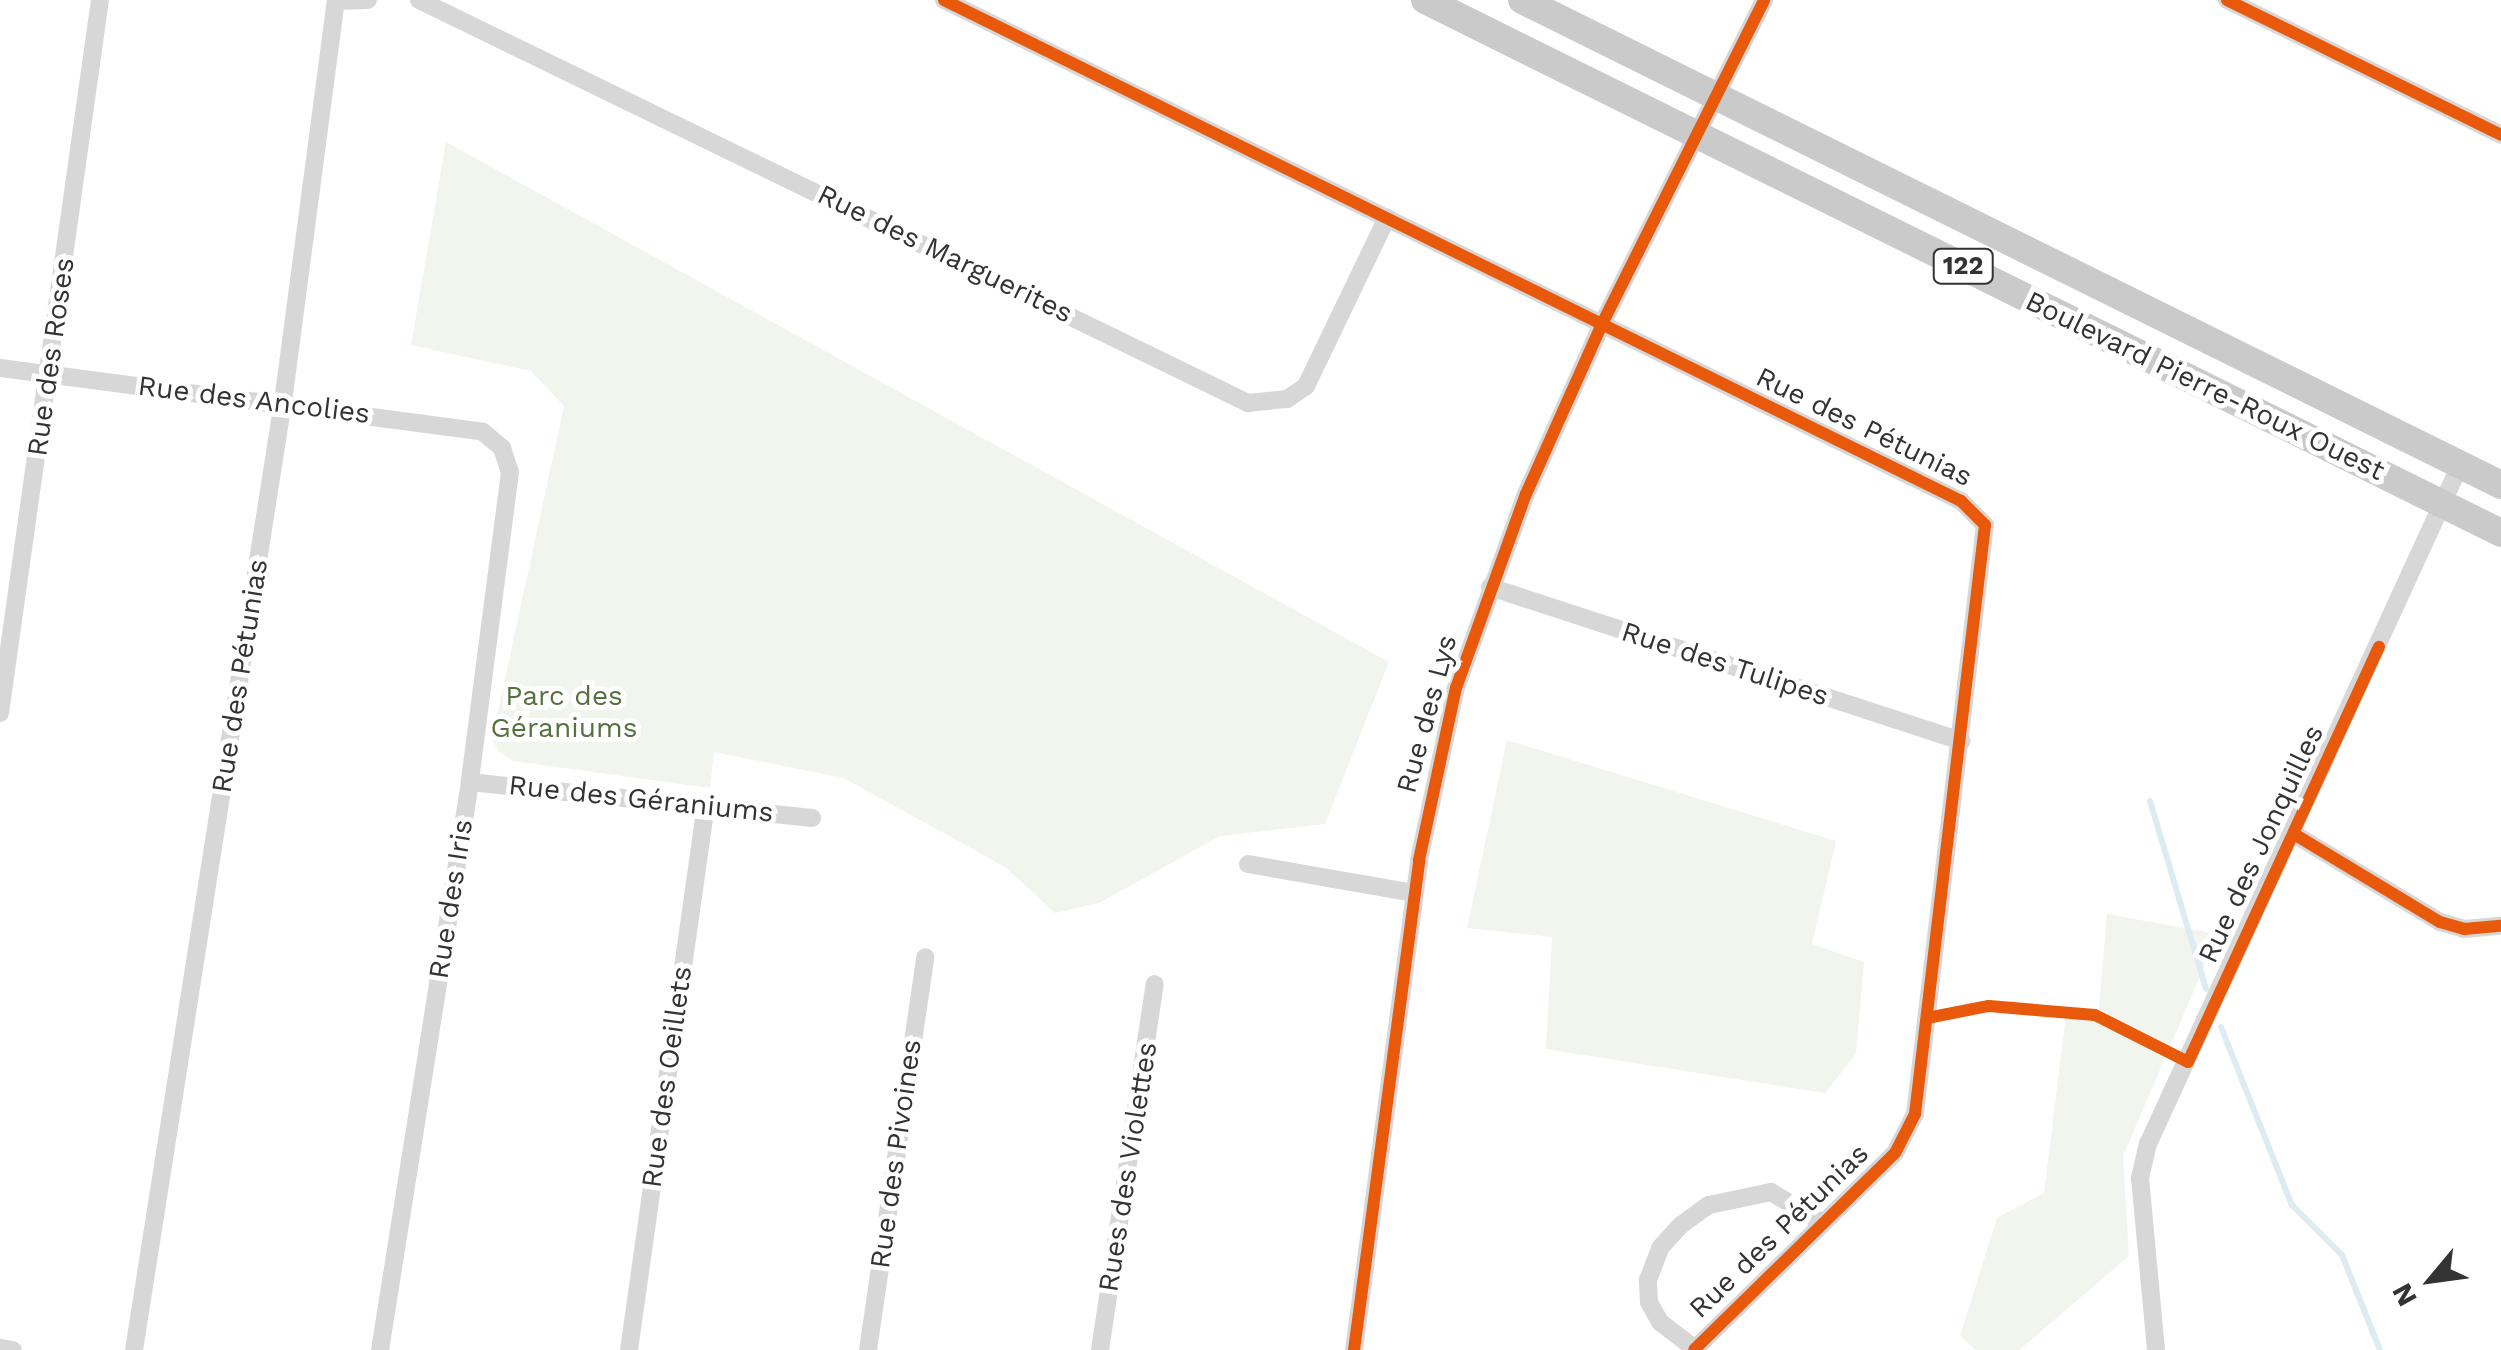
<!DOCTYPE html>
<html>
<head>
<meta charset="utf-8">
<style>
  body { margin:0 }
  #map { position:relative; width:2501px; height:1350px; overflow:hidden; background:#fff; font-family:"Work Sans",sans-serif }
  div>[style] { position:absolute }
  .green>* { inset:0; background:#f1f5ed }
  .stream>* { height:6px; margin:-3px; padding:0 3px; transform-origin:3px; border-radius:3px; background:#ddebf3 }
  .minor>* { height:18px; margin:-9px; padding:0 9px; transform-origin:9px; border-radius:9px; background:#d7d7d7 }
  .primary>* { height:28px; margin:-14px; padding:0 14px; transform-origin:14px; border-radius:14px; background:#cacaca }
  .cycleway>* { height:12px; margin:-6px; padding:0 6px; transform-origin:6px; border-radius:6px; background:#e8590c }
  span { translate:-50% -50%; white-space:nowrap; text-align:center; line-height:1.15; -webkit-text-stroke:10px #fff; paint-order:stroke }
  .shield-label span { padding:2px 8px; background:#fff; border:2px solid; border-radius:8px; -webkit-text-stroke-width:0 }
  .shield-label { font-size:25px; color:#333; font-weight:700 }
  .street-label { font-size:28px; color:#333 }
  .park-label { font-size:28px; color:#56703f }
  .north { position:absolute; left:2381px; top:1230px; width:100px; height:100px; -webkit-text-stroke:8px #fff; paint-order:stroke; rotate:241deg; font-size:28px; font-weight:700; line-height:40px; text-align:center; color:#333 }
  .north::after { content:''; display:block; margin:auto; width:35px; height:45px; background:#333; clip-path:polygon(50% 0,100% 100%,50% 72%,0 100%) }
</style>
</head>
<body>
<div id="map">
  <div class="green">
    <div style="clip-path:polygon(446px 142px,1389px 662px,1325px 824px,1220px 836px,1099px 903px,1055px 913px,1005px 867px,844px 778px,714px 752px,710px 788px,513px 761px,499px 752px,492px 739px,564px 406px,531px 371px,411px 345px)"></div>
    <div style="clip-path:polygon(1507px 740px,1836px 841px,1812px 944px,1864px 962px,1856px 1054px,1825px 1093px,1546px 1049px,1552px 937px,1467px 928px)"></div>
    <div style="clip-path:polygon(2107px 914px,2218px 934px,2123px 1156px,2129px 1256px,2019px 1350px,1976px 1350px,1960px 1336px,1997px 1218px,2044px 1193px,2067px 1007px,2099px 1009px)"></div>
  </div>
  <div class="stream">
    <div style="left:2150px;top:801px;width:196px;rotate:73.4deg"></div>
    <div style="left:2221px;top:1027px;width:192px;rotate:68.3deg"></div>
    <div style="left:2292px;top:1205px;width:71px;rotate:45deg"></div>
    <div style="left:2342px;top:1255px;width:102px;rotate:68.2deg"></div>
  </div>
  <div class="minor">
    <div style="left:419px;top:0;width:922px;rotate:25.93deg"></div>
    <div style="left:1248px;top:403px;width:39px;rotate:-6deg"></div>
    <div style="left:1287px;top:399px;width:23px;rotate:-34deg"></div>
    <div style="left:1306px;top:386px;width:187px;rotate:-64.3deg"></div>
    <div style="left:944px;top:0;width:1134px;rotate:26.23deg"></div>
    <div style="left:1961px;top:501px;width:34px;rotate:45deg"></div>
    <div style="left:1985px;top:525px;width:593px;rotate:96.78deg"></div>
    <div style="left:1915px;top:1114px;width:44px;rotate:117.1deg"></div>
    <div style="left:1895px;top:1153px;width:281px;rotate:135.6deg"></div>
    <div style="left:2227px;top:0;width:305px;rotate:26.2deg"></div>
    <div style="left:336px;top:1px;width:32px;rotate:-2deg"></div>
    <div style="left:0;top:368px;width:487px;rotate:7.5deg"></div>
    <div style="left:483px;top:432px;width:25px;rotate:40deg"></div>
    <div style="left:502px;top:448px;width:25px;rotate:72deg"></div>
    <div style="left:510px;top:472px;width:313px;rotate:97.4deg"></div>
    <div style="left:470px;top:782px;width:575px;rotate:99deg"></div>
    <div style="left:1490px;top:587px;width:496px;rotate:18.1deg"></div>
    <div style="left:0;top:713px;width:720px;rotate:-82.02deg"></div>
    <div style="left:470px;top:782px;width:344px;rotate:6deg"></div>
    <div style="left:2294px;top:834px;width:170px;rotate:31.1deg"></div>
    <div style="left:2440px;top:922px;width:25px;rotate:16deg"></div>
    <div style="left:2464px;top:929px;width:37px;rotate:-5deg"></div>
    <div style="left:1248px;top:864px;width:169px;rotate:9.9deg"></div>
    <div style="left:0;top:1348px;width:13px;rotate:9deg"></div>
    <div style="left:1695px;top:1349px;width:44px;rotate:-142.4deg"></div>
    <div style="left:1660px;top:1322px;width:23px;rotate:-119deg"></div>
    <div style="left:1649px;top:1302px;width:22px;rotate:-93deg"></div>
    <div style="left:1648px;top:1280px;width:34px;rotate:-69deg"></div>
    <div style="left:1660px;top:1248px;width:31px;rotate:-48deg"></div>
    <div style="left:1681px;top:1225px;width:34px;rotate:-36deg"></div>
    <div style="left:1709px;top:1205px;width:63px;rotate:-11.8deg"></div>
    <div style="left:1771px;top:1192px;width:58px;rotate:31deg"></div>
    <div style="left:134px;top:1350px;width:960px;rotate:-81.07deg"></div>
    <div style="left:283px;top:402px;width:405px;rotate:-82.5deg"></div>
    <div style="left:629px;top:1350px;width:551px;rotate:-81.97deg"></div>
    <div style="left:868px;top:1350px;width:397px;rotate:-81.7deg"></div>
    <div style="left:1100px;top:1350px;width:370px;rotate:-81.5deg"></div>
    <div style="left:1354px;top:1350px;width:494px;rotate:-82.4deg"></div>
    <div style="left:1419px;top:860px;width:176px;rotate:-77.9deg"></div>
    <div style="left:1456px;top:688px;width:206px;rotate:-70.2deg"></div>
    <div style="left:1526px;top:494px;width:184px;rotate:-65.9deg"></div>
    <div style="left:1601px;top:326px;width:364px;rotate:-63.4deg"></div>
    <div style="left:2156px;top:1350px;width:173px;rotate:-95.3deg"></div>
    <div style="left:2140px;top:1178px;width:35px;rotate:-77deg"></div>
    <div style="left:2148px;top:1144px;width:747px;rotate:-65.32deg"></div>
  </div>
  <div class="primary">
    <div style="left:1425px;top:0;width:1201px;rotate:26.35deg"></div>
    <div style="left:1522px;top:0;width:1093px;rotate:26.35deg"></div>
  </div>
  <div class="cycleway">
    <div style="left:944px;top:0;width:1134px;rotate:26.23deg"></div>
    <div style="left:1961px;top:501px;width:34px;rotate:45deg"></div>
    <div style="left:1985px;top:525px;width:593px;rotate:96.78deg"></div>
    <div style="left:1915px;top:1114px;width:44px;rotate:117.1deg"></div>
    <div style="left:1895px;top:1153px;width:281px;rotate:135.6deg"></div>
    <div style="left:2227px;top:0;width:305px;rotate:26.2deg"></div>
    <div style="left:2294px;top:834px;width:170px;rotate:31.1deg"></div>
    <div style="left:2440px;top:922px;width:25px;rotate:16deg"></div>
    <div style="left:2464px;top:929px;width:37px;rotate:-5deg"></div>
    <div style="left:1927px;top:1018px;width:63px;rotate:-11deg"></div>
    <div style="left:1989px;top:1006px;width:106px;rotate:4.9deg"></div>
    <div style="left:2095px;top:1015px;width:104px;rotate:26.8deg"></div>
    <div style="left:2188px;top:1062px;width:457px;rotate:-65.3deg"></div>
    <div style="left:1354px;top:1350px;width:494px;rotate:-82.4deg"></div>
    <div style="left:1419px;top:860px;width:176px;rotate:-77.9deg"></div>
    <div style="left:1456px;top:688px;width:206px;rotate:-70.2deg"></div>
    <div style="left:1526px;top:494px;width:184px;rotate:-65.9deg"></div>
    <div style="left:1601px;top:326px;width:364px;rotate:-63.4deg"></div>
  </div>
  <div class="shield-label">
    <span style="left:1963px;top:266px">122</span>
  </div>
  <div class="street-label">
    <span style="left:945px;top:254px;rotate:26deg">Rue des Marguerites</span>
    <span style="left:51px;top:357px;rotate:-82deg">Rue des Roses</span>
    <span style="left:2205px;top:386px;rotate:26deg">Boulevard Pierre-Roux Ouest</span>
    <span style="left:254px;top:400px;rotate:7deg">Rue des Ancolies</span>
    <span style="left:1864px;top:427px;rotate:26deg">Rue des Pétunias</span>
    <span style="left:1725px;top:664px;rotate:18deg">Rue des Tulipes</span>
    <span style="left:240px;top:676px;rotate:-81deg">Rue des Pétunias</span>
    <span style="left:1427px;top:714px;rotate:-75deg">Rue des Lys</span>
    <span style="left:641px;top:799px;rotate:6deg">Rue des Géraniums</span>
    <span style="left:2261px;top:844px;rotate:-65deg">Rue des Jonquilles</span>
    <span style="left:451px;top:899px;rotate:-81deg">Rue des Iris</span>
    <span style="left:667px;top:1077px;rotate:-82deg">Rue des Oeillets</span>
    <span style="left:896px;top:1154px;rotate:-82deg">Rue des Pivoines</span>
    <span style="left:1128px;top:1167px;rotate:-81deg">Rues des Violettes</span>
    <span style="left:1779px;top:1231px;rotate:-44deg">Rue des Pétunias</span>
  </div>
  <div class="park-label">
    <span style="left:564px;top:712px">Parc des<br>Géraniums</span>
  </div>
  <div class="north">N</div>
</div>
</body>
</html>
